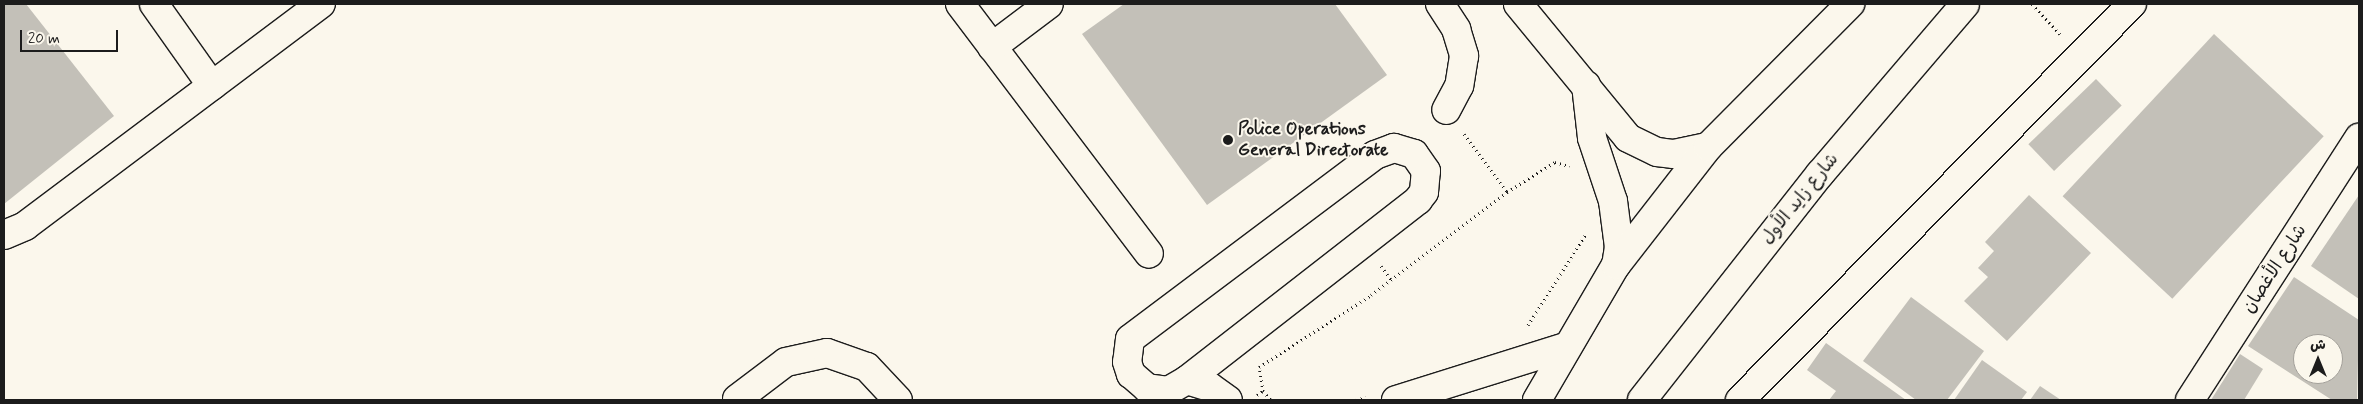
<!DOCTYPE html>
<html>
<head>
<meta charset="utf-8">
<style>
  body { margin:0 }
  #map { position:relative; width:2363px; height:404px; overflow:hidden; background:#fbf7ec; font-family:Mynerve,"Playpen Sans Arabic",sans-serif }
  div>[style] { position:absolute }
  .building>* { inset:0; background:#c3c0b8; transform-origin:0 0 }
  .path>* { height:3px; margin-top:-1.5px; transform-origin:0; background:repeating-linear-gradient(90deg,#1c1c1c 0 1px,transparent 0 5px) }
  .roads { filter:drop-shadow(1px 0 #1c1c1c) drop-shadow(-1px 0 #1c1c1c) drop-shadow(0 1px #1c1c1c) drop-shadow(0 -1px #1c1c1c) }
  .minor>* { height:28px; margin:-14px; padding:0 14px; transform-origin:14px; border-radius:14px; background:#fbf7ec }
  .major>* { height:28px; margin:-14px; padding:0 14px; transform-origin:14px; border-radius:14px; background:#fbf7ec }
  .dots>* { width:14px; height:14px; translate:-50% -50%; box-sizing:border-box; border:2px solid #fbf7ec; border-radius:50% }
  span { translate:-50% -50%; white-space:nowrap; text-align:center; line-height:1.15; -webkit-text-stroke:4px #fbf7ec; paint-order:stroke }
  .poi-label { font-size:18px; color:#1c1c1c; font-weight:700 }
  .left { translate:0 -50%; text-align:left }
  .street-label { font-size:18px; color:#1c1c1c }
  .frame { position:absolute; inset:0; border:5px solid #1c1c1c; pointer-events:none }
  .north { position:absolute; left:2293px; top:334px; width:50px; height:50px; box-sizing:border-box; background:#fbf7ec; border:1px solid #a29f99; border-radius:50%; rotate:0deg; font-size:14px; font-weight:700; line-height:20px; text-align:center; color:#1c1c1c }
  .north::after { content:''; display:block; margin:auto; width:18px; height:22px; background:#1c1c1c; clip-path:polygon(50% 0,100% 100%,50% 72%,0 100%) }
  .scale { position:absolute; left:20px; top:30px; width:98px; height:22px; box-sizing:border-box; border:2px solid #1c1c1c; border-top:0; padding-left:6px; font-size:15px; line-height:18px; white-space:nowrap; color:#1c1c1c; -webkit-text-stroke:4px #fbf7ec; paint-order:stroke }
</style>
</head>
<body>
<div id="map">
  <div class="building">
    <div style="clip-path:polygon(4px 4px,26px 4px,114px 116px,4px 204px)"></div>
    <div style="clip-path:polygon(1124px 4px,1335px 4px,1387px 75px,1207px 205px,1082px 34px)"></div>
    <div style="left:2214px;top:34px;width:150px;height:222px;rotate:43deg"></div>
    <div style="left:2096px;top:79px;width:37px;height:94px;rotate:46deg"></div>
    <div style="clip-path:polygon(2029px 195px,2091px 253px,2007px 341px,1964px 301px,1988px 277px,1978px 268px,1994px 251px,1985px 242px)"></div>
    <div style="clip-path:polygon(2359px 195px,2359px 299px,2311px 266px)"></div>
    <div style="clip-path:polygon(evenodd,2294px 277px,2359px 320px,2357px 400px,2332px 400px,2248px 346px,2294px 277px,2303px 344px,2333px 344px,2333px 374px,2303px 374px,2303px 344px)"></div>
    <div style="clip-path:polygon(1911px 297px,1984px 351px,1947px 400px,1916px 400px,1863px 361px)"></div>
    <div style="clip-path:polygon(1826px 343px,1906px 400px,1829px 400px,1836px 391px,1807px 370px)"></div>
    <div style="clip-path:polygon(2240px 354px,2263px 369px,2244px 400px,2211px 400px)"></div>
    <div style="clip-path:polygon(1982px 360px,2027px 392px,2021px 400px,1954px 400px)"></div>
    <div style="clip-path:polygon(2040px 386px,2061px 400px,2030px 400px)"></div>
  </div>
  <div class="path">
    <div style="left:2032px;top:4px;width:41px;rotate:47deg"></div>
    <div style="left:1464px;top:134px;width:72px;rotate:53.4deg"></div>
    <div style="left:1507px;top:192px;width:57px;rotate:-32deg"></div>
    <div style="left:1555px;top:162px;width:15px;rotate:16deg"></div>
    <div style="left:1381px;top:266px;width:17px;rotate:54deg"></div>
    <div style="left:1528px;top:325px;width:108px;rotate:-57.5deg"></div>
    <div style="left:1263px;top:391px;width:24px;rotate:-99deg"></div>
    <div style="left:1259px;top:367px;width:133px;rotate:-32.7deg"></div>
    <div style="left:1371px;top:295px;width:171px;rotate:-37.1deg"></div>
    <div style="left:1257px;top:395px;width:7px;rotate:-34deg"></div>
    <div style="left:1263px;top:391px;width:12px;rotate:48deg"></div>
    <div style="left:1356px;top:400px;width:10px;rotate:-17deg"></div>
  </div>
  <div class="roads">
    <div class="minor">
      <div style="left:154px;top:4px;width:100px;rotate:54.7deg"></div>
      <div style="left:960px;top:4px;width:313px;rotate:52.9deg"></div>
      <div style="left:1440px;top:4px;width:30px;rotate:57deg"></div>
      <div style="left:1456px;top:29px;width:28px;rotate:73deg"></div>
      <div style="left:1464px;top:56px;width:30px;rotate:99deg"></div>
      <div style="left:1459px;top:86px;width:27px;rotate:118deg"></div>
      <div style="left:1518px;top:4px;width:173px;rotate:50.6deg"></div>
      <div style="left:1628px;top:138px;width:32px;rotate:26deg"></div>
      <div style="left:1657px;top:152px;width:17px;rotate:7deg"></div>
      <div style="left:1674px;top:154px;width:35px;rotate:-12deg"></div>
      <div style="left:992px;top:47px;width:71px;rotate:-37deg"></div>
      <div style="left:1586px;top:85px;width:53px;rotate:83.5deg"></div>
      <div style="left:1592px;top:138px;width:66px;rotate:71.6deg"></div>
      <div style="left:1613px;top:201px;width:46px;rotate:82.6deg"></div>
      <div style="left:1619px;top:247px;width:18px;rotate:99deg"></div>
      <div style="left:4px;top:235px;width:23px;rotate:-23deg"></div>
      <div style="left:25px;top:226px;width:370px;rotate:-36.9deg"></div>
      <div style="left:1187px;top:380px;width:293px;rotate:-37.9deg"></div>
      <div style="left:1418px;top:200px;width:10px;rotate:-53deg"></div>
      <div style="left:1424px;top:192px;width:21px;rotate:-85deg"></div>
      <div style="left:1426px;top:171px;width:21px;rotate:-125deg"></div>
      <div style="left:1414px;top:154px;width:21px;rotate:-163deg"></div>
      <div style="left:1394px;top:148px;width:20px;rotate:160deg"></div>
      <div style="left:1375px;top:155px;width:306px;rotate:143.1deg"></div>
      <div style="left:1130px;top:339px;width:23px;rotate:97deg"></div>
      <div style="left:1127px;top:362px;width:13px;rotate:72deg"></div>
      <div style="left:1131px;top:374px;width:21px;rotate:41deg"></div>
      <div style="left:1147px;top:388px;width:21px;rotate:8deg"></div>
      <div style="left:1168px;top:391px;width:22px;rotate:-30deg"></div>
      <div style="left:1187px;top:380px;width:24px;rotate:17deg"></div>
      <div style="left:1210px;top:387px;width:22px;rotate:36deg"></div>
      <div style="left:737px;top:399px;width:61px;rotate:-37.1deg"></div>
      <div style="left:786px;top:362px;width:42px;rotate:-12.4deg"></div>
      <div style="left:827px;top:353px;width:42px;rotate:19.3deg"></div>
      <div style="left:867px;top:367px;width:45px;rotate:46.8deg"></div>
      <div style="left:1396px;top:400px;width:177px;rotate:-17.4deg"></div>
      <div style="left:1740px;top:400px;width:557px;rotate:-45.29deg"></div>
      <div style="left:2190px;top:400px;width:312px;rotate:-57.2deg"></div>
    </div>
    <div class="major">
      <div style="left:1537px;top:400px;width:156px;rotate:-59.7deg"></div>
      <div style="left:1616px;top:265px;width:150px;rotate:-52.1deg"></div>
      <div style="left:1708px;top:147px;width:202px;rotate:-45.2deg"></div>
      <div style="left:1642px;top:400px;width:288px;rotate:-51.8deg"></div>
      <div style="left:1820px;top:174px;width:223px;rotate:-49.5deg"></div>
    </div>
  </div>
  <div class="dots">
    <div style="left:1228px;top:140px;background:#1c1c1c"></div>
  </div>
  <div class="poi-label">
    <span class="left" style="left:1238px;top:140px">Police Operations<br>General Directorate</span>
  </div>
  <div class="street-label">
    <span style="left:1800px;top:199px;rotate:-51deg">شارع زايد الأول</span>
    <span style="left:2275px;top:269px;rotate:-57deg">شارع الأغصان</span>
  </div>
  <div class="frame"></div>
  <div class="north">ش</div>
  <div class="scale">20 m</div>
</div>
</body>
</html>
